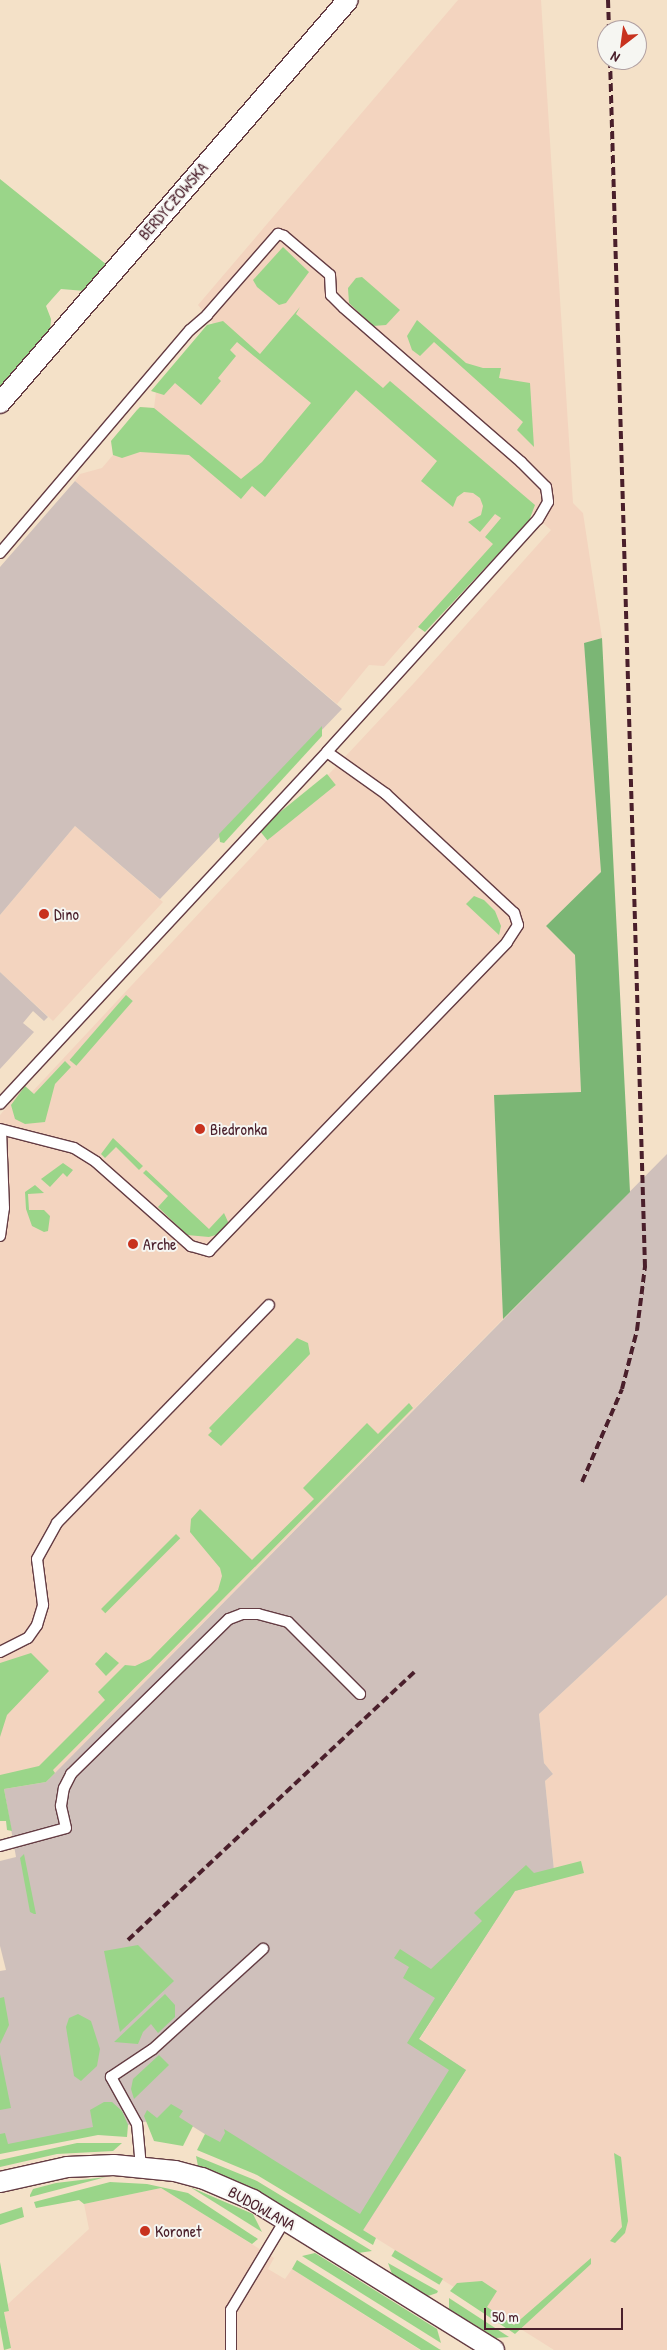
<!DOCTYPE html>
<html>
<head>
<meta charset="utf-8">
<style>
  body { margin:0 }
  #map { position:relative; width:667px; height:2350px; overflow:hidden; background:#f4e1c8; font-family:"Patrick Hand",sans-serif }
  div>[style] { position:absolute }
  .built>* { inset:0; background:#f3d4bf }
  .industrial>* { inset:0; background:#cfc0bb }
  .green>* { inset:0; background:#9ad589; transform-origin:0 0 }
  .forest>* { inset:0; background:#7bb675 }
  .roads { filter:drop-shadow(1px 0 #643c43) drop-shadow(-1px 0 #643c43) drop-shadow(0 1px #643c43) drop-shadow(0 -1px #643c43) }
  .service>* { height:10px; margin:-5px; padding:0 5px; transform-origin:5px; border-radius:5px; background:#fff }
  .minor>* { height:20px; margin:-10px; padding:0 10px; transform-origin:10px; border-radius:10px; background:#fff }
  .rail>* { height:4px; margin-top:-2px; transform-origin:0; background:repeating-linear-gradient(90deg,#4a1f2b 0 8px,transparent 0 12px) }
  .dots>* { width:14px; height:14px; translate:-50% -50%; box-sizing:border-box; border:2px solid #f6f6f2; border-radius:50% }
  span { translate:-50% -50%; white-space:nowrap; text-align:center; line-height:1.15; -webkit-text-stroke:4px #f6f6f2; paint-order:stroke }
  .street-label { font-size:16px; color:#4a1f2b }
  .poi-label { font-size:16px; color:#4a1f2b }
  .left { translate:0 -50%; text-align:left }
  .north { position:absolute; left:597px; top:20px; width:50px; height:50px; box-sizing:border-box; background:#f6f6f2; border:1px solid #b1a0a2; border-radius:50%; rotate:210deg; font-size:14px; font-weight:700; line-height:20px; text-align:center; color:#4a1f2b }
  .north::after { content:''; display:block; margin:auto; width:18px; height:22px; background:#c8321e; clip-path:polygon(50% 0,100% 100%,50% 72%,0 100%) }
  .scale { position:absolute; left:484px; top:2308px; width:139px; height:22px; box-sizing:border-box; border:2px solid #4a1f2b; border-top:0; padding-left:6px; font-size:15px; line-height:18px; white-space:nowrap; color:#4a1f2b; -webkit-text-stroke:4px #f6f6f2; paint-order:stroke }
</style>
</head>
<body>
<div id="map">
  <div class="built">
    <div style="clip-path:polygon(458px 0,541px 0,573px 503px,583px 513px,602px 638px,584px 643px,601px 872px,546px 926px,575px 955px,581px 1092px,494px 1096px,503px 1319px,46px 1782px,4px 1789px,8px 1817px,0 1818px,0 1115px,25px 1086px,32px 1092px,414px 683px,551px 530px,530px 512px,424px 626px,418px 627px,384px 666px,369px 665px,337px 704px,75px 481px,80px 474px,102px 468px,113px 455px,111px 441px,140px 407px,154px 408px,156px 392px,213px 323px,198px 305px)"></div>
    <div style="clip-path:polygon(75px 826px,163px 902px,53px 1021px,0 972px,0 915px)"></div>
    <div style="clip-path:polygon(667px 1595px,667px 2350px,554px 2350px,363px 2230px,466px 2070px,419px 2040px,515px 1891px,554px 1869px,545px 1781px,553px 1774px,544px 1763px,539px 1714px)"></div>
    <div style="clip-path:polygon(161px 2188px,274px 2258px,268px 2269px,285px 2279px,292px 2269px,420px 2350px,11px 2350px,4px 2311px,9px 2311px,8px 2304px,89px 2229px,84px 2204px)"></div>
  </div>
  <div class="industrial">
    <div style="clip-path:polygon(75px 481px,342px 709px,160px 899px,75px 826px,0 915px,0 567px)"></div>
    <div style="clip-path:polygon(0 972px,48px 1017px,44px 1021px,33px 1011px,23px 1023px,34px 1032px,0 1069px)"></div>
    <div style="clip-path:polygon(667px 1154px,667px 1595px,539px 1714px,544px 1763px,553px 1774px,545px 1781px,555px 1880px,515px 1891px,419px 2039px,466px 2070px,362px 2232px,176px 2116px,0 2149px,0 1971px,6px 1970px,0 1946px,0 1861px,16px 1857px,4px 1789px,46px 1782px)"></div>
  </div>
  <div class="green">
    <div style="clip-path:polygon(0 179px,107px 265px,85px 291px,61px 289px,52px 299px,46px 306px,51px 319px,50px 332px,0 391px)"></div>
    <div style="clip-path:polygon(283px 247px,309px 272px,286px 303px,279px 305px,257px 287px,253px 280px)"></div>
    <div style="clip-path:polygon(362px 277px,400px 310px,386px 325px,373px 326px,349px 303px,348px 288px,356px 278px)"></div>
    <div style="clip-path:polygon(300px 307px,296px 314px,383px 388px,390px 381px,535px 505px,529px 521px,425px 632px,418px 627px,493px 544px,485px 537px,501px 518px,495px 514px,480px 532px,468px 522px,481px 515px,483px 506px,480px 498px,473px 493px,464px 492px,457px 497px,453px 507px,421px 481px,437px 461px,356px 390px,265px 497px,252px 486px,241px 499px,189px 455px,140px 452px,122px 458px,113px 455px,111px 441px,137px 410px,140px 407px,154px 408px,241px 479px,262px 462px,311px 403px,237px 342px,230px 350px,236px 356px,218px 378px,221px 381px,201px 405px,175px 383px,164px 395px,151px 391px,207px 325px,223px 321px,260px 354px)"></div>
    <div style="clip-path:polygon(417px 320px,466px 363px,483px 368px,501px 368px,499px 378px,530px 383px,534px 447px,517px 430px,523px 422px,434px 342px,420px 356px,412px 350px,407px 336px)"></div>
    <div style="clip-path:polygon(322px 726px,322px 736px,224px 843px,220px 842px,219px 834px)"></div>
    <div style="left:327px;top:774px;width:14px;height:88px;rotate:51deg"></div>
    <div style="clip-path:polygon(474px 896px,484px 900px,495px 911px,501px 926px,499px 935px,466px 904px)"></div>
    <div style="left:126px;top:995px;width:9px;height:86px;rotate:41deg"></div>
    <div style="clip-path:polygon(65px 1061px,71px 1067px,55px 1084px,45px 1122px,25px 1124px,15px 1119px,11px 1105px,25px 1086px,34px 1094px)"></div>
    <div style="clip-path:polygon(113px 1138px,143px 1166px,139px 1170px,116px 1147px,105px 1158px,101px 1154px)"></div>
    <div style="clip-path:polygon(63px 1163px,73px 1170px,67px 1177px,63px 1173px,50px 1187px,41px 1179px)"></div>
    <div style="clip-path:polygon(146px 1170px,209px 1229px,224px 1213px,229px 1224px,219px 1234px,209px 1237px,187px 1235px,158px 1207px,168px 1196px,143px 1173px)"></div>
    <div style="clip-path:polygon(35px 1185px,44px 1193px,28px 1194px,29px 1210px,44px 1210px,50px 1216px,48px 1231px,44px 1232px,32px 1226px,26px 1209px,25px 1192px)"></div>
    <div style="clip-path:polygon(297px 1338px,308px 1343px,310px 1354px,221px 1446px,208px 1435px,212px 1431px,209px 1428px)"></div>
    <div style="clip-path:polygon(409px 1403px,413px 1408px,53px 1770px,55px 1773px,46px 1782px,4px 1789px,12px 1831px,7px 1830px,6px 1821px,0 1821px,0 1775px,39px 1766px,105px 1700px,98px 1692px,125px 1665px,135px 1666px,150px 1659px,218px 1590px,222px 1576px,220px 1568px,190px 1532px,191px 1519px,200px 1509px,252px 1560px,314px 1499px,303px 1488px,367px 1423px,378px 1434px)"></div>
    <div style="left:176px;top:1534px;width:6px;height:106px;rotate:45deg"></div>
    <div style="clip-path:polygon(106px 1652px,119px 1663px,106px 1676px,95px 1664px)"></div>
    <div style="clip-path:polygon(31px 1653px,49px 1671px,7px 1715px,0 1737px,0 1663px)"></div>
    <div style="clip-path:polygon(24px 1854px,36px 1914px,34px 1914px,30px 1912px,20px 1858px)"></div>
    <div style="clip-path:polygon(581px 1861px,584px 1873px,515px 1891px,419px 2039px,466px 2070px,363px 2230px,376px 2238px,373px 2245px,257px 2175px,197px 2150px,205px 2134px,220px 2142px,225px 2133px,224px 2129px,360px 2214px,449px 2070px,407px 2043px,435px 1998px,403px 1978px,409px 1967px,394px 1958px,400px 1949px,431px 1969px,482px 1921px,474px 1913px,526px 1865px,534px 1873px)"></div>
    <div style="clip-path:polygon(138px 1945px,174px 1981px,120px 2032px,104px 1951px)"></div>
    <div style="clip-path:polygon(165px 1994px,175px 2005px,175px 2017px,158px 2033px,151px 2024px,143px 2032px,138px 2044px,114px 2042px)"></div>
    <div style="clip-path:polygon(4px 1997px,9px 2025px,0 2044px,0 1998px)"></div>
    <div style="clip-path:polygon(78px 2014px,91px 2021px,100px 2049px,97px 2066px,81px 2081px,74px 2076px,66px 2027px,69px 2018px)"></div>
    <div style="clip-path:polygon(0 2054px,11px 2108px,0 2110px)"></div>
    <div style="clip-path:polygon(159px 2055px,169px 2065px,134px 2099px,131px 2089px,133px 2079px)"></div>
    <div style="clip-path:polygon(104px 2102px,112px 2102px,122px 2111px,128px 2125px,127px 2137px,98px 2135px,0 2154px,0 2134px,5px 2133px,8px 2144px,93px 2127px,90px 2110px)"></div>
    <div style="clip-path:polygon(171px 2104px,183px 2111px,179px 2117px,193px 2126px,183px 2146px,154px 2141px,144px 2116px,147px 2110px,157px 2118px)"></div>
    <div style="clip-path:polygon(77px 2143px,122px 2143px,113px 2151px,57px 2154px,0 2167px,0 2160px)"></div>
    <div style="clip-path:polygon(614px 2153px,621px 2157px,628px 2221px,625px 2233px,615px 2243px,610px 2241px,622px 2227px)"></div>
    <div style="clip-path:polygon(196px 2156px,257px 2181px,372px 2251px,358px 2253px,251px 2187px,198px 2166px)"></div>
    <div style="clip-path:polygon(106px 2177px,30px 2197px,30px 2195px,33px 2189px,56px 2183px)"></div>
    <div style="clip-path:polygon(110px 2182px,147px 2184px,188px 2193px,258px 2239px,252px 2244px,161px 2188px,84px 2204px,79px 2200px,36px 2208px,34px 2202px)"></div>
    <div style="clip-path:polygon(190px 2187px,253px 2214px,262px 2232px)"></div>
    <div style="clip-path:polygon(22px 2207px,24px 2217px,0 2225px,0 2214px)"></div>
    <div style="left:395px;top:2250px;width:56px;height:7px;rotate:31deg"></div>
    <div style="clip-path:polygon(315px 2253px,437px 2329px,441px 2343px,302px 2256px)"></div>
    <div style="clip-path:polygon(591px 2258px,591px 2264px,515px 2334px,450px 2291px,457px 2283px,482px 2281px,497px 2291px,487px 2307px,514px 2325px)"></div>
    <div style="clip-path:polygon(297px 2260px,439px 2349px,441px 2350px,421px 2350px,292px 2269px)"></div>
    <div style="clip-path:polygon(0 2262px,9px 2311px,4px 2312px,11px 2348px,4px 2350px,0 2327px)"></div>
    <div style="clip-path:polygon(388px 2263px,438px 2291px,437px 2293px,428px 2296px,392px 2274px)"></div>
    <div style="clip-path:polygon(449px 2298px,509px 2337px,496px 2338px,449px 2309px)"></div>
  </div>
  <div class="forest">
    <div style="clip-path:polygon(602px 638px,630px 1192px,503px 1319px,494px 1095px,581px 1092px,575px 955px,546px 926px,601px 872px,584px 643px)"></div>
  </div>
  <div class="roads">
    <div class="service">
      <div style="left:0;top:553px;width:293px;rotate:-49.6deg"></div>
      <div style="left:190px;top:330px;width:23px;rotate:-41deg"></div>
      <div style="left:207px;top:315px;width:108px;rotate:-48.8deg"></div>
      <div style="left:278px;top:234px;width:6px;rotate:18deg"></div>
      <div style="left:284px;top:236px;width:60px;rotate:40.3deg"></div>
      <div style="left:330px;top:275px;width:20px;rotate:87deg"></div>
      <div style="left:331px;top:295px;width:18px;rotate:45deg"></div>
      <div style="left:344px;top:308px;width:235px;rotate:41deg"></div>
      <div style="left:521px;top:462px;width:35px;rotate:45deg"></div>
      <div style="left:546px;top:487px;width:15px;rotate:82deg"></div>
      <div style="left:548px;top:502px;width:20px;rotate:120deg"></div>
      <div style="left:538px;top:519px;width:314px;rotate:132.2deg"></div>
      <div style="left:327px;top:752px;width:480px;rotate:132.9deg"></div>
      <div style="left:0;top:1129px;width:76px;rotate:14.4deg"></div>
      <div style="left:74px;top:1148px;width:26px;rotate:32deg"></div>
      <div style="left:96px;top:1162px;width:127px;rotate:41.5deg"></div>
      <div style="left:191px;top:1246px;width:19px;rotate:16deg"></div>
      <div style="left:209px;top:1251px;width:429px;rotate:-46deg"></div>
      <div style="left:507px;top:942px;width:20px;rotate:-57deg"></div>
      <div style="left:518px;top:925px;width:13px;rotate:-108deg"></div>
      <div style="left:514px;top:913px;width:175px;rotate:-137.1deg"></div>
      <div style="left:386px;top:794px;width:72px;rotate:-144.6deg"></div>
      <div style="left:0;top:1236px;width:28px;rotate:-82deg"></div>
      <div style="left:4px;top:1208px;width:78px;rotate:-92.2deg"></div>
      <div style="left:0;top:1652px;width:31px;rotate:-27deg"></div>
      <div style="left:28px;top:1638px;width:16px;rotate:-55deg"></div>
      <div style="left:37px;top:1625px;width:21px;rotate:-73deg"></div>
      <div style="left:43px;top:1605px;width:46px;rotate:-97.4deg"></div>
      <div style="left:37px;top:1559px;width:41px;rotate:-60.9deg"></div>
      <div style="left:57px;top:1523px;width:304px;rotate:-45.8deg"></div>
      <div style="left:0;top:1846px;width:68px;rotate:-15.3deg"></div>
      <div style="left:66px;top:1828px;width:23px;rotate:-103deg"></div>
      <div style="left:61px;top:1806px;width:18px;rotate:-81deg"></div>
      <div style="left:64px;top:1788px;width:16px;rotate:-63deg"></div>
      <div style="left:71px;top:1774px;width:221px;rotate:-44.5deg"></div>
      <div style="left:229px;top:1619px;width:14px;rotate:-21deg"></div>
      <div style="left:242px;top:1614px;width:16px"></div>
      <div style="left:258px;top:1614px;width:31px;rotate:15deg"></div>
      <div style="left:288px;top:1622px;width:102px;rotate:45deg"></div>
      <div style="left:141px;top:2167px;width:43px;rotate:-95.3deg"></div>
      <div style="left:137px;top:2124px;width:54px;rotate:-119deg"></div>
      <div style="left:111px;top:2077px;width:50px;rotate:-33.7deg"></div>
      <div style="left:153px;top:2049px;width:149px;rotate:-42.3deg"></div>
      <div style="left:231px;top:2350px;width:40px;rotate:-90deg"></div>
      <div style="left:231px;top:2310px;width:105px;rotate:-59deg"></div>
    </div>
    <div class="minor">
      <div style="left:0;top:403px;width:532px;rotate:-49.19deg"></div>
      <div style="left:0;top:2182px;width:69px;rotate:-12.6deg"></div>
      <div style="left:67px;top:2167px;width:47px;rotate:-2.4deg"></div>
      <div style="left:114px;top:2165px;width:61px;rotate:5.6deg"></div>
      <div style="left:175px;top:2171px;width:28px;rotate:15deg"></div>
      <div style="left:202px;top:2178px;width:56px;rotate:23.3deg"></div>
      <div style="left:253px;top:2200px;width:284px;rotate:31.9deg"></div>
    </div>
  </div>
  <div class="rail">
    <div style="left:608px;top:0;width:30px;rotate:88deg"></div>
    <div style="left:582px;top:1482px;width:101px;rotate:-66.7deg"></div>
    <div style="left:622px;top:1389px;width:61px;rotate:-75.7deg"></div>
    <div style="left:637px;top:1330px;width:64px;rotate:-82.8deg"></div>
    <div style="left:645px;top:1267px;width:1208px;rotate:-91.66deg"></div>
    <div style="left:128px;top:1940px;width:392px;rotate:-43.1deg"></div>
  </div>
  <div class="dots">
    <div style="left:44px;top:914px;background:#c8321e"></div>
    <div style="left:200px;top:1129px;background:#c8321e"></div>
    <div style="left:133px;top:1244px;background:#c8321e"></div>
    <div style="left:145px;top:2231px;background:#c8321e"></div>
  </div>
  <div class="street-label">
    <span style="left:173px;top:201px;rotate:-49deg">BERDYCZOWSKA</span>
    <span style="left:262px;top:2208px;rotate:29deg">BUDOWLANA</span>
  </div>
  <div class="poi-label">
    <span class="left" style="left:54px;top:914px">Dino</span>
    <span class="left" style="left:210px;top:1129px">Biedronka</span>
    <span class="left" style="left:143px;top:1244px">Arche</span>
    <span class="left" style="left:155px;top:2231px">Koronet</span>
  </div>
  <div class="north">N</div>
  <div class="scale">50 m</div>
</div>
</body>
</html>
